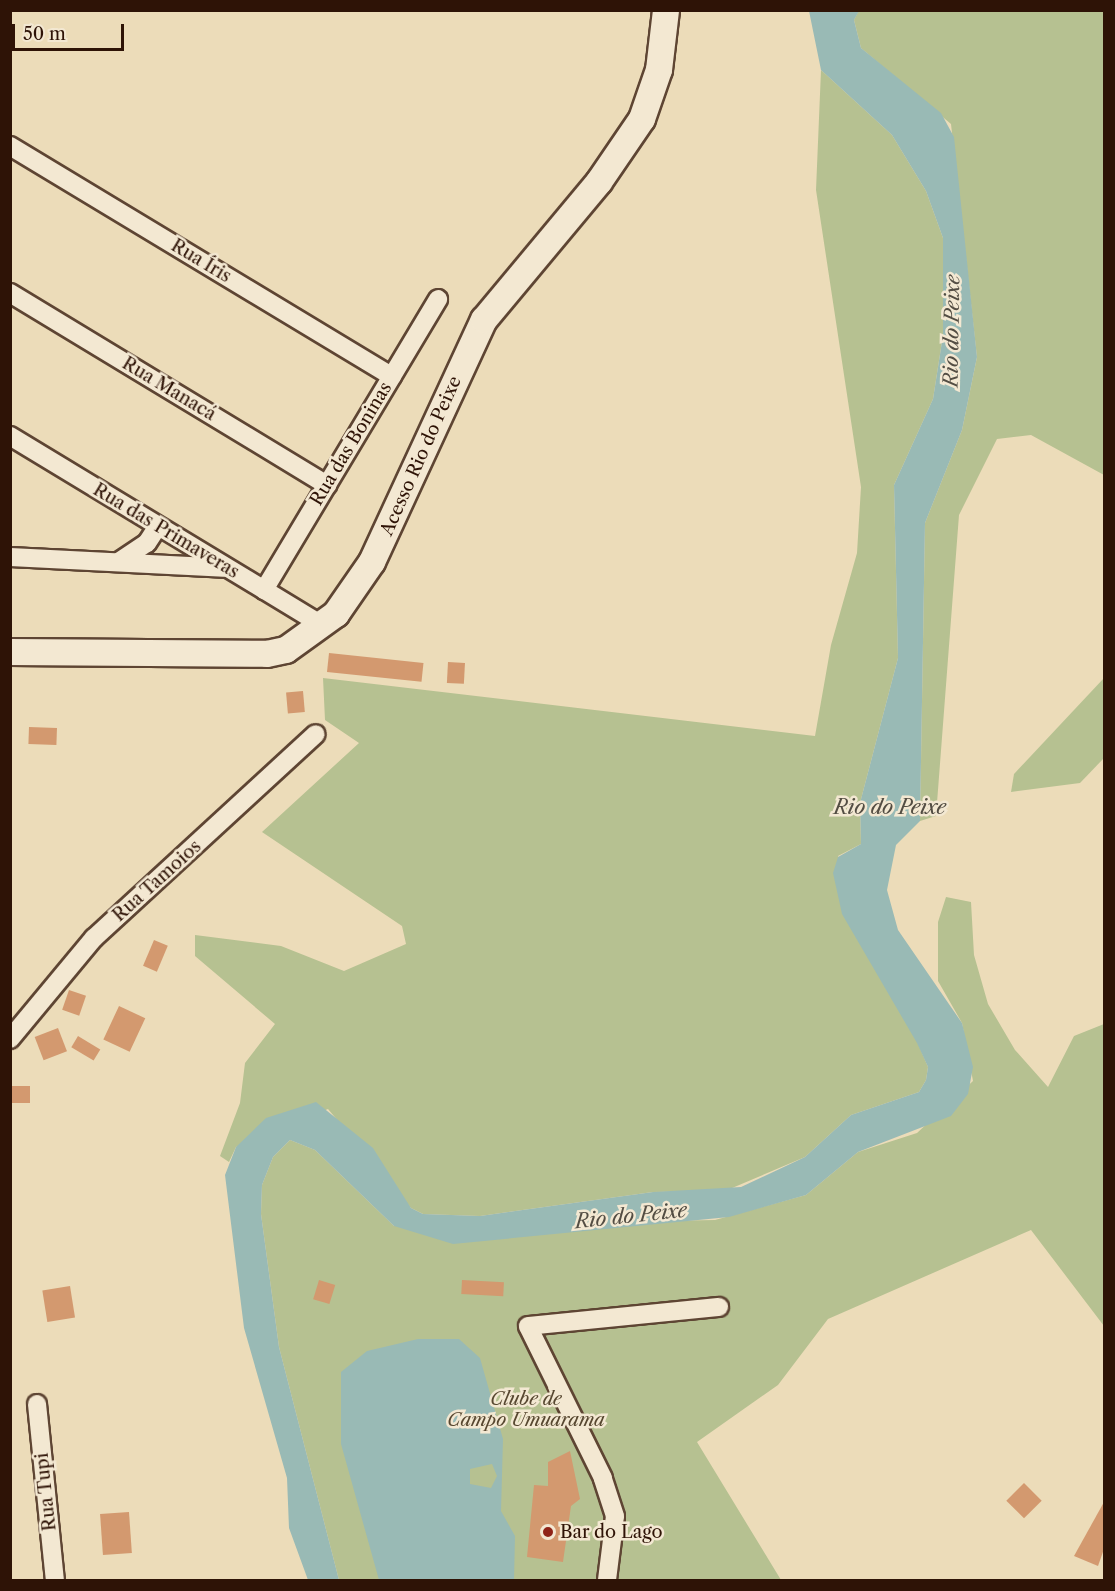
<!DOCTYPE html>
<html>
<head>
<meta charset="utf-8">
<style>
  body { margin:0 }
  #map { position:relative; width:1115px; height:1591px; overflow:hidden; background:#ecdcb9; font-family:"Libre Caslon Text",serif }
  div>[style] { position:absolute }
  .green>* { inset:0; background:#b6c191 }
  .water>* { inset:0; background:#99bab5 }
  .building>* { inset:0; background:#d3996f; transform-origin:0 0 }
  .roads { filter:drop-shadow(2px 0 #5e4533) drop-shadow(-2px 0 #5e4533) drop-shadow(0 2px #5e4533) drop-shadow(0 -2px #5e4533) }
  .street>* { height:18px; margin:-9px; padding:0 9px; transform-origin:9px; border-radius:9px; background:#f3e8d2 }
  .secondary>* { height:26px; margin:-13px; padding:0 13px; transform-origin:13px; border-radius:13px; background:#f3e8d2 }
  .dots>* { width:16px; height:16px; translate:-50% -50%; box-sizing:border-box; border:3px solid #f3e8d2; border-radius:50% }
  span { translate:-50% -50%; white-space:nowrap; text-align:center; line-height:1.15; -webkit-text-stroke:5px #f3e8d2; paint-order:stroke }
  .street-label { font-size:18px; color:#2e1306 }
  .park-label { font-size:18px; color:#574730; font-style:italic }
  .poi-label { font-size:18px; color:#2e1306 }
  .left { translate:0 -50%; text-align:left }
  .water-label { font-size:20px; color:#534d43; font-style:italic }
  .frame { position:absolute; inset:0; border:12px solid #2e1306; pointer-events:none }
  .scale { position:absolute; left:12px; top:24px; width:112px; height:27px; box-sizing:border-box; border:3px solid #2e1306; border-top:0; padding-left:8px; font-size:18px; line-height:21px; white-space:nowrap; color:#2e1306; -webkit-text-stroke:4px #f3e8d2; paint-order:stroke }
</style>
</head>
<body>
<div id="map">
  <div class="green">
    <div style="clip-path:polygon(859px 10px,1104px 11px,1104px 475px,1031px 435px,997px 439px,959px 515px,936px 816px,920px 821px,925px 523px,962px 430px,977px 357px,951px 124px,861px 48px,854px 20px)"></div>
    <div style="clip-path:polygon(821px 70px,892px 135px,926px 191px,943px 238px,943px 335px,933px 399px,894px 485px,898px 658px,860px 803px,861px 844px,838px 856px,928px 1067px,926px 1080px,919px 1092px,851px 1115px,805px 1157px,725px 1191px,653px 1192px,480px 1216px,423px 1214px,411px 1208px,328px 1109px,236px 1147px,229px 1162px,220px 1156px,240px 1103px,245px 1063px,275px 1024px,195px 956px,195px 935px,281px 946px,344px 971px,406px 944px,402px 926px,262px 832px,359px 743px,325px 720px,323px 678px,815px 736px,831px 645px,857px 553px,861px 487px,816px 190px)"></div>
    <div style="clip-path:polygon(1104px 678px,1104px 758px,1080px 783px,1011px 792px,1014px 774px)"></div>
    <div style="clip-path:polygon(946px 897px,971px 902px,974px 955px,988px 1004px,1015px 1050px,1048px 1087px,1074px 1036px,1104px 1024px,1104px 1326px,1031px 1230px,828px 1319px,778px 1385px,697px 1442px,781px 1580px,339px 1580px,279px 1347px,261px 1214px,262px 1185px,273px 1157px,290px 1140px,315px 1150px,394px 1226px,715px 1220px,806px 1195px,858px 1152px,917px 1133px,973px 1081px,962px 1023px,938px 981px,938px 922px)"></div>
  </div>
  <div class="water">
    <div style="clip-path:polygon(809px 11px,859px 11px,854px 20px,861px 48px,941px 113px,954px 137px,977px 357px,962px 430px,925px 523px,920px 821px,896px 845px,887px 890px,898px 930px,962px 1023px,973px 1067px,968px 1094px,951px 1116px,858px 1152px,806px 1195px,729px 1217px,453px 1244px,394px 1226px,315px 1150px,290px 1140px,273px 1157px,262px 1185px,261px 1214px,279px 1347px,339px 1580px,308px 1580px,289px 1528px,287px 1478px,244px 1328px,225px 1175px,236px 1147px,266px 1118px,316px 1102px,373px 1148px,411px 1208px,423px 1214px,480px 1216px,653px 1192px,741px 1187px,805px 1157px,851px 1115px,919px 1092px,926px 1080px,928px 1067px,917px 1043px,842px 914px,833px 873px,838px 857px,861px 844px,860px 803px,898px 658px,894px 485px,933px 399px,943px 335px,943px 238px,926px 191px,892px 135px,821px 70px)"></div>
    <div style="clip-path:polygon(evenodd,418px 1339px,459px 1339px,480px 1358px,503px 1439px,501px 1511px,515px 1536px,514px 1580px,379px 1580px,341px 1444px,341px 1372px,367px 1351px,418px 1339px,492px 1464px,497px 1476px,491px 1488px,470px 1484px,470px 1469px,492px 1464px)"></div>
  </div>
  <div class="building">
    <div style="left:329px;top:653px;width:95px;height:19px;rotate:6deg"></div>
    <div style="left:448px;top:662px;width:17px;height:21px;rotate:3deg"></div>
    <div style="left:303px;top:691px;width:21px;height:17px;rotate:85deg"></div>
    <div style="left:29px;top:727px;width:28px;height:17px;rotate:2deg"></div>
    <div style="left:154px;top:940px;width:15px;height:28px;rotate:23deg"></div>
    <div style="left:69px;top:990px;width:18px;height:21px;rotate:19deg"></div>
    <div style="left:119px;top:1006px;width:29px;height:37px;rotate:25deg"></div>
    <div style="left:58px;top:1028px;width:25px;height:25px;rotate:69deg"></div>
    <div style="left:78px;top:1036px;width:26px;height:13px;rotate:31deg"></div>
    <div style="left:10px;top:1086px;width:20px;height:17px"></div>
    <div style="left:319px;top:1280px;width:17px;height:20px;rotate:17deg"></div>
    <div style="left:462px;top:1280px;width:42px;height:14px;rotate:3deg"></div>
    <div style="left:70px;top:1286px;width:32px;height:28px;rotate:81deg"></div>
    <div style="clip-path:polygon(570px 1451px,580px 1499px,571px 1506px,563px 1562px,527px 1557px,534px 1485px,548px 1486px,548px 1462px)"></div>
    <div style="left:1024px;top:1483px;width:25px;height:25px;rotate:45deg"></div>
    <div style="clip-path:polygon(1104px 1502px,1104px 1549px,1098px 1566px,1074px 1556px)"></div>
    <div style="left:129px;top:1512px;width:41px;height:29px;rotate:86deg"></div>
  </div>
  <div class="roads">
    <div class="street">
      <div style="left:10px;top:146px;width:446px;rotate:31.1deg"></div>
      <div style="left:10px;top:293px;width:371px;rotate:31.2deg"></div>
      <div style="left:10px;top:436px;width:365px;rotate:31.2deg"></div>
      <div style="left:10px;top:557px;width:214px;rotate:2.9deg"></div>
      <div style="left:120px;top:561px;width:32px;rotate:-34deg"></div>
      <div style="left:147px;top:543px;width:20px;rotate:-57deg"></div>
      <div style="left:264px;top:590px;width:339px;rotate:-59.1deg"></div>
      <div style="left:10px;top:1039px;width:131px;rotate:-50.3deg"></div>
      <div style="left:94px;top:938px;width:301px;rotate:-42.6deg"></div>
      <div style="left:37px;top:1404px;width:177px;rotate:84.2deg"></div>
      <div style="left:607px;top:1580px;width:64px;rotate:-82.9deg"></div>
      <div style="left:615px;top:1516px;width:40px;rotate:-108deg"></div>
      <div style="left:603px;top:1478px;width:169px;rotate:-116.3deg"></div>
      <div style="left:528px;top:1326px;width:192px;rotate:-5.7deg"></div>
    </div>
    <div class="secondary">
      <div style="left:10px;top:652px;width:257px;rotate:0.4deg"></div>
      <div style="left:267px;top:654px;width:19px;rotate:-12deg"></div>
      <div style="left:286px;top:650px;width:62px;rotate:-35.8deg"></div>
      <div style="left:336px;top:614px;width:63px;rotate:-55.3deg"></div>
      <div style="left:372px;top:562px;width:267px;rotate:-65.2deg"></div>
      <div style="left:484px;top:320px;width:180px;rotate:-50.2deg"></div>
      <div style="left:599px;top:182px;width:76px;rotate:-55.7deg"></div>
      <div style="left:642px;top:119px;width:52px;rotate:-70.9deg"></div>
      <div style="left:659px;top:70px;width:60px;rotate:-83.3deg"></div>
    </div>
  </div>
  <div class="dots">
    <div style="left:548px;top:1532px;background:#8f2418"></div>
  </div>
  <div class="street-label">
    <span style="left:201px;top:261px;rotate:31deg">Rua Íris</span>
    <span style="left:169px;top:389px;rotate:31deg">Rua Manacá</span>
    <span style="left:351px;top:444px;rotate:-59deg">Rua das Boninas</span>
    <span style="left:421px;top:456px;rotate:-66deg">Acesso Rio do Peixe</span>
    <span style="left:166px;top:531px;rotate:31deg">Rua das Primaveras</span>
    <span style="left:157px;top:881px;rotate:-42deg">Rua Tamoios</span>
    <span style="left:46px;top:1492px;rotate:-96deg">Rua Tupi</span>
  </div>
  <div class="park-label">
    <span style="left:526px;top:1410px">Clube de<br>Campo Umuarama</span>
  </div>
  <div class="poi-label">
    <span class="left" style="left:560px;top:1532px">Bar do Lago</span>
  </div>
  <div class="water-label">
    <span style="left:952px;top:331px;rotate:-89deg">Rio do Peixe</span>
    <span style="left:890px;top:807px">Rio do Peixe</span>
    <span style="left:631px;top:1216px;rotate:-6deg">Rio do Peixe</span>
  </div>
  <div class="frame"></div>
  <div class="scale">50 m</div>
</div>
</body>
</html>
